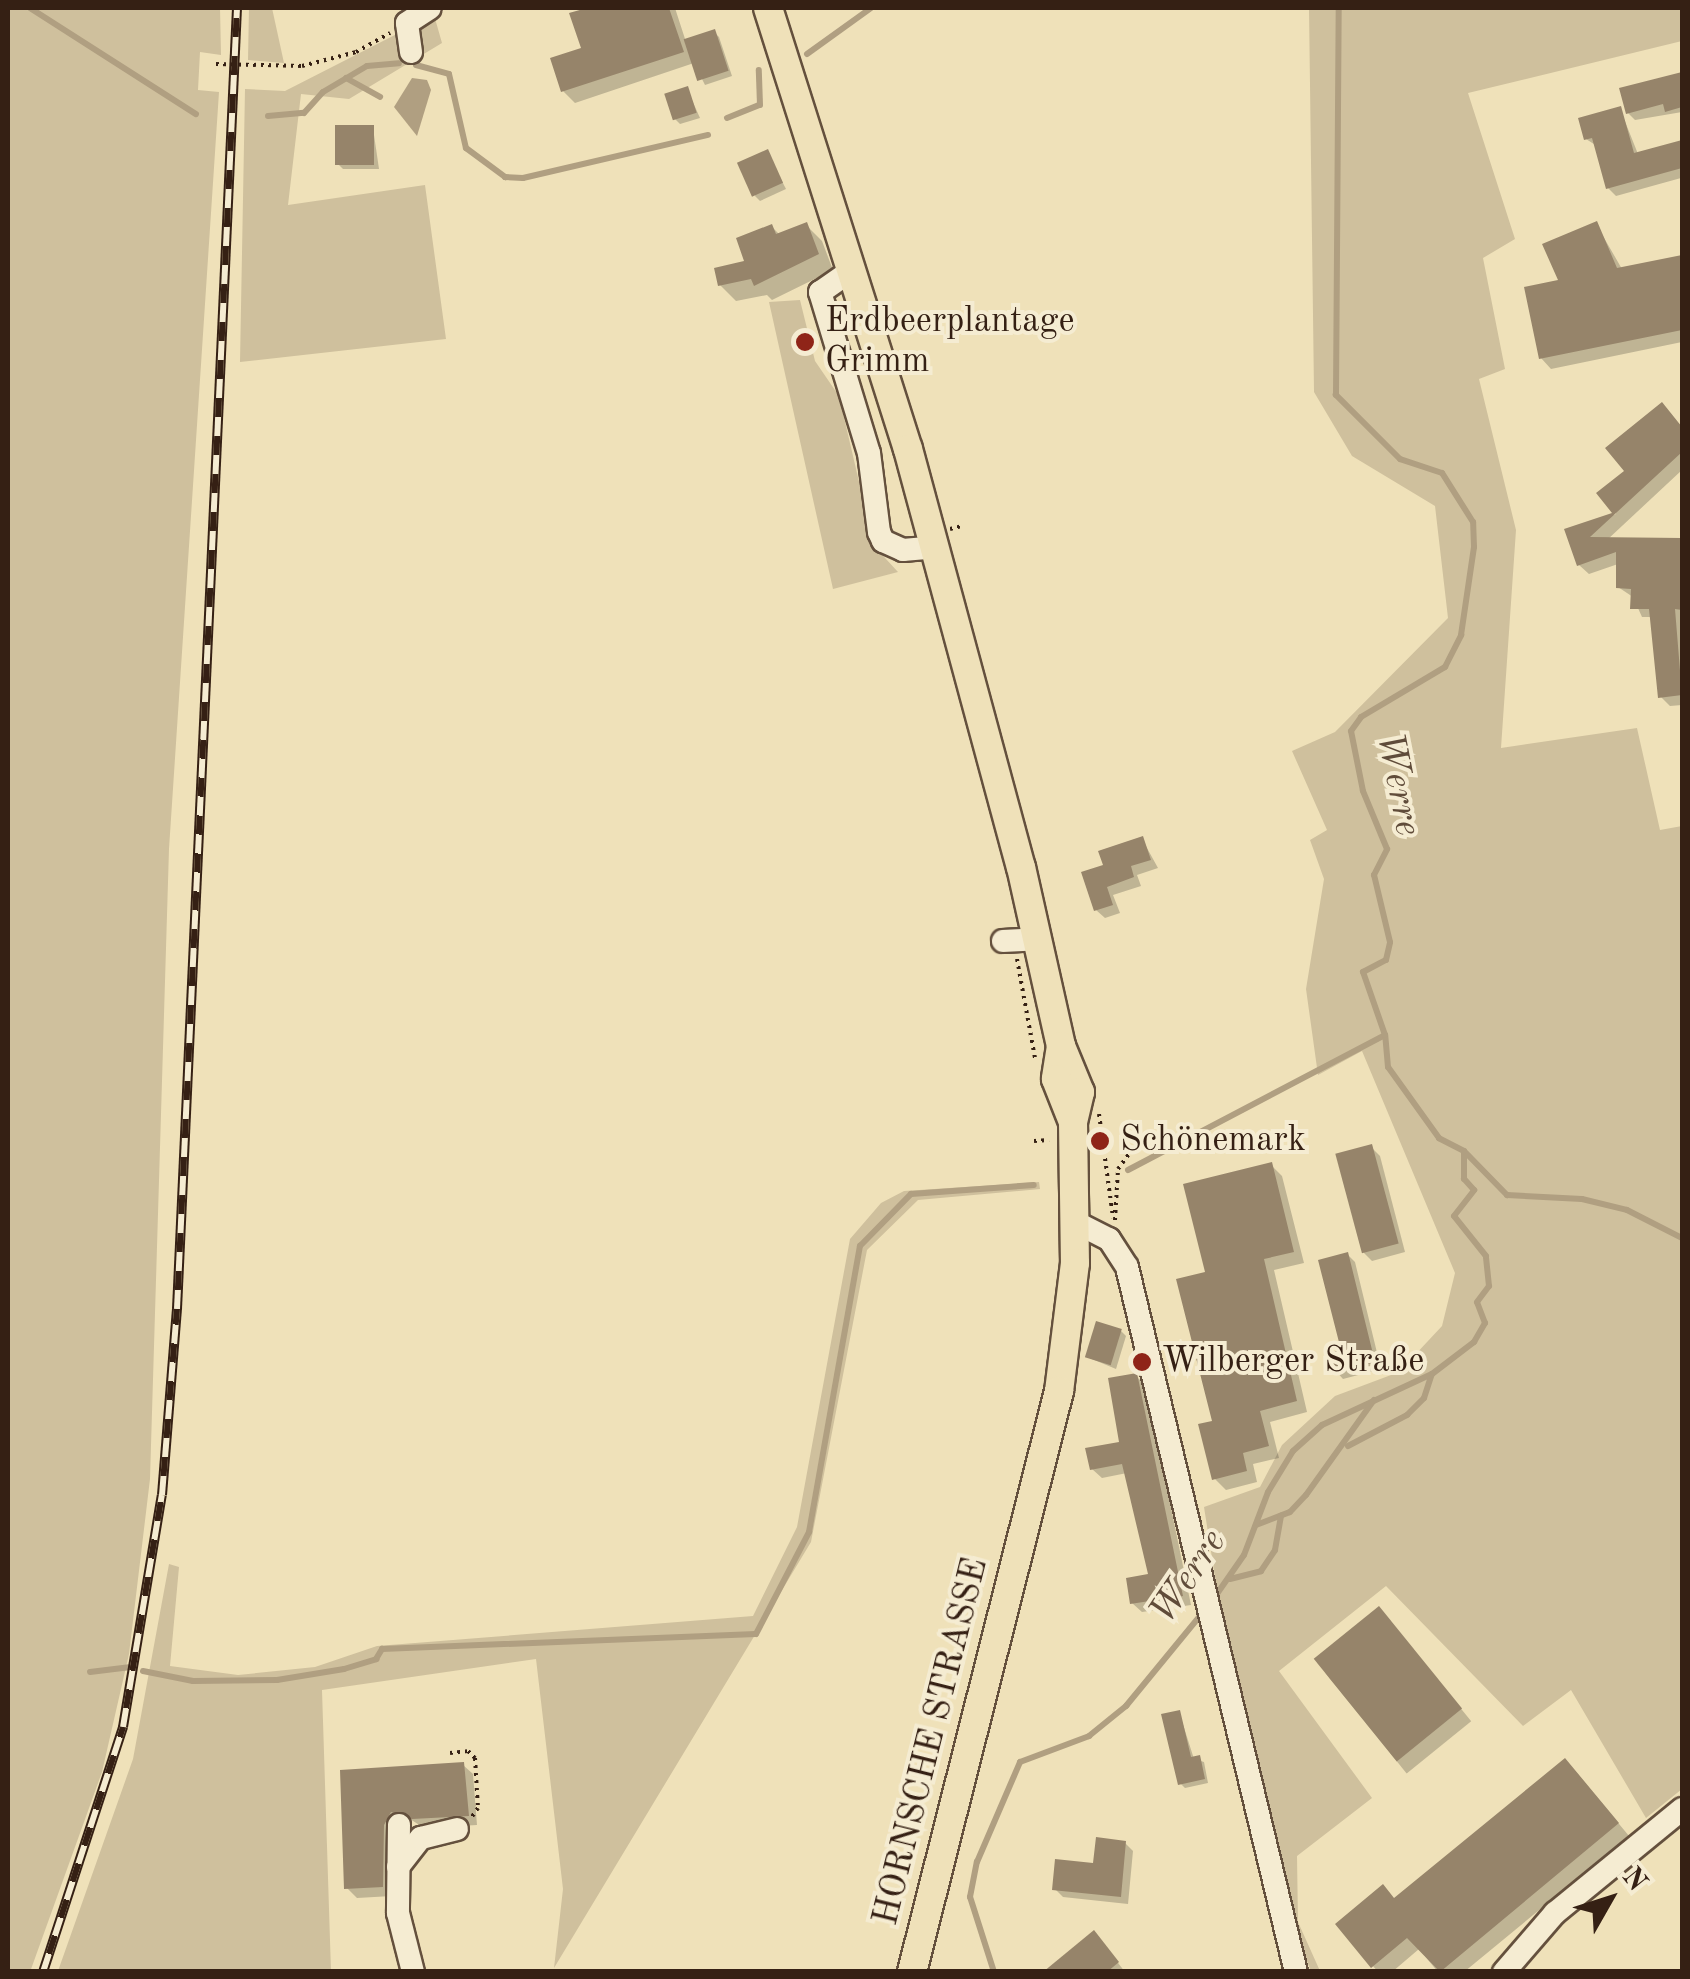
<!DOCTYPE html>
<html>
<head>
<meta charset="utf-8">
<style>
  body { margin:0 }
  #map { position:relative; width:1690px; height:1979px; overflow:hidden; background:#efe1b9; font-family:"Old Standard TT",serif }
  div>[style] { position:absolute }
  .green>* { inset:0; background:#cfc09d }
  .water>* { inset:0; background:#b09f81 }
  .shadow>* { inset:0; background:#0003; transform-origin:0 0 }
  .stream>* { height:6px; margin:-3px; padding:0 3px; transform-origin:3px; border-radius:3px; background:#b09f81 }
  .building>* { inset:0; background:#96846a; transform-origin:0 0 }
  .path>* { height:4px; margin-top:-2px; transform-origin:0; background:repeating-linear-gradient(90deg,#352014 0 2.5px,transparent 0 7.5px) }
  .roads { filter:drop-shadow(2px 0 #64503d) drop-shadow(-2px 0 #64503d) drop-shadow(0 2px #64503d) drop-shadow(0 -2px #64503d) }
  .minor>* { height:22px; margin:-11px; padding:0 11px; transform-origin:11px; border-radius:11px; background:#f5ecd2 }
  .major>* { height:28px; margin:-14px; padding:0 14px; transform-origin:14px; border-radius:14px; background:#efe1b9 }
  .rail>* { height:10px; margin-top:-5px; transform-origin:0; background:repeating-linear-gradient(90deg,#f5ecd2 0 19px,#352014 0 38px); box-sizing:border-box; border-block:2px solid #352014 }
  .dots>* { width:28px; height:28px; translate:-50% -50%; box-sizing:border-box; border:5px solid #f5ecd2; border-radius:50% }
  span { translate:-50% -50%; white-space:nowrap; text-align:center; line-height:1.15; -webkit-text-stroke:8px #f5ecd2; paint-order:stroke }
  .poi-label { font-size:35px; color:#352014 }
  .left { translate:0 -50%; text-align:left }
  .street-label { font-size:35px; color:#352014 }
  .water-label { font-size:38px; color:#604c3a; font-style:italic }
  .frame { position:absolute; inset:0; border:10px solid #352014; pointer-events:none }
  .north { position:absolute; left:1560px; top:1849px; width:100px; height:100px; -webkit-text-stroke:8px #f5ecd2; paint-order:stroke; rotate:51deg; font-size:28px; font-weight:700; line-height:40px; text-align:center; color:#352014 }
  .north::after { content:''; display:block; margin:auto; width:35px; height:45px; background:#352014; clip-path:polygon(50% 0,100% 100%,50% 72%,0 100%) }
</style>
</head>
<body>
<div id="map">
  <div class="green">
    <div style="clip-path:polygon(8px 8px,220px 8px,221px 55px,200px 52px,198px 90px,219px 92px,169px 849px,150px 1479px,129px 1654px,102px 1772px,30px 1972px,8px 1971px)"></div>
    <div style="clip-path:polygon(249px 8px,272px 8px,284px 63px,248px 60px)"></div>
    <div style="clip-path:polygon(1309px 8px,1682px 8px,1682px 41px,1468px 93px,1515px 239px,1483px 258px,1505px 369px,1479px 379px,1516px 530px,1501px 748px,1637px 728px,1660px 830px,1682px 826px,1682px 1789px,1646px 1818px,1571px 1690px,1523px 1726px,1386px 1586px,1279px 1671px,1372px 1798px,1297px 1856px,1298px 1922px,1320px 1971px,1311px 1971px,1304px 1954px,1221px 1615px,1204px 1507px,1260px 1487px,1282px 1445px,1335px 1396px,1399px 1372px,1442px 1326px,1455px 1273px,1362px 1051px,1318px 1075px,1306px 989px,1324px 879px,1310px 840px,1327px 830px,1292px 751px,1335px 732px,1448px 618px,1435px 506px,1352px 456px,1314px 392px)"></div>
    <div style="clip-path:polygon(434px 15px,442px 43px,349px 99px,301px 94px,288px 205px,425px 185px,446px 339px,240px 362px,245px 89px,285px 91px)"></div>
    <div style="clip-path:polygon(800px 300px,815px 361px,839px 396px,874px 546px,898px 572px,833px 589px,769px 302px)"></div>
    <div style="clip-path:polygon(1039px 1182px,1040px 1189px,918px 1200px,867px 1250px,811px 1542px,554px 1968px,563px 1889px,536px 1659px,322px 1690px,331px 1971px,58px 1971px,133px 1759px,169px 1564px,179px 1567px,170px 1666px,238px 1675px,315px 1667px,377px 1646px,753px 1616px,797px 1527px,850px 1239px,881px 1203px,904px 1191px)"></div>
  </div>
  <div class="water">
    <div style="clip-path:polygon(412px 78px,427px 80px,431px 90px,417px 136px,394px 107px)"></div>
  </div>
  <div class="shadow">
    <div style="clip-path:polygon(595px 8px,675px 8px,686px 42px,714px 32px,719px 37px,732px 76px,705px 85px,694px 63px,575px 103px,563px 91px,584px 50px,572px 15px)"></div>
    <div style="clip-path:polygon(1682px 75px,1682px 112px,1635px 120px,1628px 113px,1622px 90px)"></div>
    <div style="clip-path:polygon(687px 89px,700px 118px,680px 124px,675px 119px)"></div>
    <div style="clip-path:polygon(1620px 109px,1638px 154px,1682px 141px,1682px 185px,1681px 178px,1616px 196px,1608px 188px,1597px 146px,1586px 139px)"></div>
    <div style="clip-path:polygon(373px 128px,379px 169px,343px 169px,338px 164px)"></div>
    <div style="clip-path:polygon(767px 152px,786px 189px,760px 201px,755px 196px)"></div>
    <div style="clip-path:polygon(1596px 224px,1622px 269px,1682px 258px,1682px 342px,1551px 369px,1541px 358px,1561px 282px)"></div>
    <div style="clip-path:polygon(806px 225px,822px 241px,833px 270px,772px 300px,767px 295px,736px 301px,720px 285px,748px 262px,772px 227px,780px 235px)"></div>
    <div style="clip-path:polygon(1671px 414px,1682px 428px,1682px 470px,1607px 540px,1682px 541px,1682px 705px,1670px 706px,1661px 697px,1653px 617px,1642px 617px,1633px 597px,1618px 587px,1618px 564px,1589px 574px,1579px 565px,1567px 531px,1616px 514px,1599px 493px,1627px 471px)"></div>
    <div style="clip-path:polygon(1142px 839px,1158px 868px,1137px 875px,1141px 886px,1113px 895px,1120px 913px,1105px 918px,1096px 910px,1106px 866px)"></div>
    <div style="clip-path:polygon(1371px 1147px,1380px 1156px,1405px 1252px,1372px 1261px,1364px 1253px)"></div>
    <div style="clip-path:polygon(1271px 1165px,1282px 1176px,1304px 1263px,1274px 1270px,1307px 1412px,1270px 1422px,1279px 1458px,1253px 1464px,1257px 1482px,1226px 1490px,1214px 1478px,1208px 1274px)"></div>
    <div style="clip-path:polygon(1348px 1255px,1355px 1262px,1381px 1369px,1343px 1379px,1336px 1371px,1344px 1352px)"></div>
    <div style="clip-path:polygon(1121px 1331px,1126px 1336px,1116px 1369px,1087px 1357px)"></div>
    <div style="clip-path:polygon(1136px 1376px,1146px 1386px,1191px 1605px,1142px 1612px,1132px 1603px,1151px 1576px,1127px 1473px,1102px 1478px,1092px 1469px,1121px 1444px)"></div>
    <div style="left:1390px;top:1621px;width:129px;height:83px;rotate:51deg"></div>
    <div style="clip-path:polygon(1179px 1712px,1194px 1759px,1204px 1762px,1208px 1783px,1185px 1788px,1180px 1783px)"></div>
    <div style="clip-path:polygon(463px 1765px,473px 1774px,477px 1825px,424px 1828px,410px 1819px,396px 1826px,392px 1896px,357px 1898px,347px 1888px,343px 1772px)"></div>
    <div style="clip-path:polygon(1576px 1772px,1629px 1836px,1464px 1972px,1438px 1972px,1419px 1949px,1392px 1972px,1378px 1972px,1338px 1924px,1396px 1901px)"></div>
    <div style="clip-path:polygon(1125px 1843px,1133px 1851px,1128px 1904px,1063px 1897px,1055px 1889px)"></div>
    <div style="clip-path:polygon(1102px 1942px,1125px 1972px,1047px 1972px)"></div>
  </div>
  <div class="stream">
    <div style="left:30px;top:8px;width:197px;rotate:32.6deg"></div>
    <div style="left:807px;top:54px;width:79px;rotate:-35.7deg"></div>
    <div style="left:416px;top:65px;width:34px;rotate:15deg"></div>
    <div style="left:449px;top:74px;width:76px;rotate:77.1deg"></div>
    <div style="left:466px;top:148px;width:49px;rotate:36.6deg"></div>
    <div style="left:505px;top:177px;width:18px;rotate:3deg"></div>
    <div style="left:523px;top:178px;width:190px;rotate:-13.1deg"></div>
    <div style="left:346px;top:78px;width:39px;rotate:29deg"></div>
    <div style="left:268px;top:116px;width:36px;rotate:-5deg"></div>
    <div style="left:304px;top:113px;width:28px;rotate:-48deg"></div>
    <div style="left:323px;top:92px;width:51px;rotate:-30.6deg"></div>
    <div style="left:367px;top:66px;width:32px;rotate:-5deg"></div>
    <div style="left:727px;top:118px;width:35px;rotate:-22deg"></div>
    <div style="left:760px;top:105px;width:35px;rotate:-92deg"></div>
    <div style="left:1466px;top:1153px;width:59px;rotate:45.7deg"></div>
    <div style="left:1507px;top:1195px;width:75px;rotate:3.1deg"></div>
    <div style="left:1582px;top:1199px;width:46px;rotate:13.7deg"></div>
    <div style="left:1627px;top:1210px;width:62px;rotate:27deg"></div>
    <div style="left:1128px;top:1170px;width:290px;rotate:-27.7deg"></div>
    <div style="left:1348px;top:1446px;width:67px;rotate:-27.7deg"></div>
    <div style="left:1407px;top:1415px;width:24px;rotate:-45deg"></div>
    <div style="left:1424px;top:1398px;width:25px;rotate:-72deg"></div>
    <div style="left:1256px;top:1525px;width:36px;rotate:-21deg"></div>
    <div style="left:1290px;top:1512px;width:23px;rotate:-47deg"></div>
    <div style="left:1306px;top:1495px;width:117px;rotate:-54.4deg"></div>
    <div style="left:1230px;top:1579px;width:32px;rotate:-14deg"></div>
    <div style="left:1261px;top:1571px;width:25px;rotate:-56deg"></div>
    <div style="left:1275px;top:1550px;width:35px;rotate:-80deg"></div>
    <div style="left:1212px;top:1601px;width:56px;rotate:-55.2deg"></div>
    <div style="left:1244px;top:1555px;width:67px;rotate:-69.1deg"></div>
    <div style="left:1268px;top:1492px;width:48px;rotate:-58.6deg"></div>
    <div style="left:1293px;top:1451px;width:39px;rotate:-42deg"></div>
    <div style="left:1322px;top:1425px;width:121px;rotate:-24.9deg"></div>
    <div style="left:1432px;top:1374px;width:53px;rotate:-37.3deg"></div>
    <div style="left:1474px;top:1342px;width:22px;rotate:-60deg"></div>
    <div style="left:1485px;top:1323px;width:22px;rotate:-111deg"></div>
    <div style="left:1477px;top:1302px;width:20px;rotate:-53deg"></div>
    <div style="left:1489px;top:1286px;width:30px;rotate:-96deg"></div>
    <div style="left:1486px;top:1256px;width:51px;rotate:-128.7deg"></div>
    <div style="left:1454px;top:1216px;width:33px;rotate:-52deg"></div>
    <div style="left:1474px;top:1190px;width:15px;rotate:-132deg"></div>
    <div style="left:1464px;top:1179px;width:28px;rotate:-90deg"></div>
    <div style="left:1464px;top:1151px;width:28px;rotate:-153deg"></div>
    <div style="left:1439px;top:1138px;width:87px;rotate:-125.7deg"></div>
    <div style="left:1388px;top:1067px;width:32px;rotate:-95deg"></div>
    <div style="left:1385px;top:1035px;width:67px;rotate:-109.2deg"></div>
    <div style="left:1363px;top:972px;width:26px;rotate:-28deg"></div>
    <div style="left:1386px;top:960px;width:18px;rotate:-77deg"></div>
    <div style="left:1390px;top:942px;width:69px;rotate:-103.4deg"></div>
    <div style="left:1374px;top:875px;width:29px;rotate:-63deg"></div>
    <div style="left:1387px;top:849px;width:63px;rotate:-112.5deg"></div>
    <div style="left:1363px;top:791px;width:61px;rotate:-101.3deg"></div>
    <div style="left:1351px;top:731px;width:17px;rotate:-54deg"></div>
    <div style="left:1361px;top:717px;width:98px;rotate:-30.8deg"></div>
    <div style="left:1445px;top:667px;width:36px;rotate:-63deg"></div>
    <div style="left:1461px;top:635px;width:89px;rotate:-81.6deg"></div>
    <div style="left:1474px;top:547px;width:25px;rotate:-92deg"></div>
    <div style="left:1473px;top:522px;width:58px;rotate:-122.3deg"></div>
    <div style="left:1442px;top:473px;width:44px;rotate:-161.6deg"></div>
    <div style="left:1400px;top:459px;width:91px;rotate:-135deg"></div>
    <div style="left:1336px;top:395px;width:387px;rotate:-89.6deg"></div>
    <div style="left:143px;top:1671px;width:51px;rotate:11.3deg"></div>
    <div style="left:193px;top:1681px;width:84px;rotate:-0.7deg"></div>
    <div style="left:277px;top:1680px;width:68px;rotate:-9.3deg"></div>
    <div style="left:344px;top:1669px;width:34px;rotate:-17deg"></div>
    <div style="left:376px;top:1659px;width:12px;rotate:-59deg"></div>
    <div style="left:382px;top:1649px;width:374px;rotate:-2.3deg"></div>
    <div style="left:756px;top:1634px;width:115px;rotate:-62.5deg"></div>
    <div style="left:809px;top:1532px;width:291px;rotate:-79.9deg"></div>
    <div style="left:860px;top:1246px;width:73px;rotate:-45.6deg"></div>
    <div style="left:911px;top:1194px;width:123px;rotate:-4.2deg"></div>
    <div style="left:90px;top:1672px;width:39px;rotate:-7deg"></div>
    <div style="left:994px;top:1972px;width:79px;rotate:-107.7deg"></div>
    <div style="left:970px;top:1897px;width:36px;rotate:-79deg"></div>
    <div style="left:977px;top:1862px;width:109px;rotate:-66.7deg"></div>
    <div style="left:1020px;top:1762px;width:74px;rotate:-20.6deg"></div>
    <div style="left:1089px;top:1736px;width:48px;rotate:-39deg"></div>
    <div style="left:1126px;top:1706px;width:123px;rotate:-50.6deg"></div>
  </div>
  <div class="building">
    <div style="clip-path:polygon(587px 8px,669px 8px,684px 52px,561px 92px,550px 58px,581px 48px,569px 13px)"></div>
    <div style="left:715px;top:29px;width:44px;height:33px;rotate:72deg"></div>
    <div style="clip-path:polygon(1682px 72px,1682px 107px,1665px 112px,1663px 104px,1626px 114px,1619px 88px)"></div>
    <div style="left:688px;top:86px;width:28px;height:25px;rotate:72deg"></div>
    <div style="clip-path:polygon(1621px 106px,1634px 153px,1682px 140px,1682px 168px,1606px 189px,1592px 138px,1584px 140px,1578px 118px)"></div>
    <div style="left:335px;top:125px;width:39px;height:40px"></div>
    <div style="left:768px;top:149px;width:37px;height:34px;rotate:66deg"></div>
    <div style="clip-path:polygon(1597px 221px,1617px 268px,1682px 255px,1682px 330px,1539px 359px,1524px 287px,1558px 280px,1542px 244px)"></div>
    <div style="clip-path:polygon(807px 222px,819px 254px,754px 286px,751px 279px,718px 286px,714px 268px,744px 261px,736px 238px,772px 224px,776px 234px)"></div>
    <div style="clip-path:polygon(1662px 402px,1682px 427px,1682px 452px,1590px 537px,1682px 538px,1682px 610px,1675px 609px,1682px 695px,1658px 698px,1649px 609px,1630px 609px,1631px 589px,1616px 588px,1616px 552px,1577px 566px,1564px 529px,1612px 513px,1596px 493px,1624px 471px,1605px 448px)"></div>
    <div style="clip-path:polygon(1143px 836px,1151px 860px,1131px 866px,1134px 877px,1107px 887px,1113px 905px,1094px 911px,1081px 872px,1103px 865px,1098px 851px)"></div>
    <div style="left:1372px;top:1144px;width:103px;height:38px;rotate:75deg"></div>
    <div style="clip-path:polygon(1272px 1162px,1294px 1252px,1264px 1259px,1297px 1401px,1260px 1411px,1269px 1446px,1243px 1453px,1247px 1471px,1212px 1480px,1198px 1424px,1212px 1421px,1176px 1279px,1205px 1272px,1183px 1184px)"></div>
    <div style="clip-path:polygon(1348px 1252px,1375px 1362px,1333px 1373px,1328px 1353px,1341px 1350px,1318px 1260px)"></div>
    <div style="left:1096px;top:1321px;width:27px;height:38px;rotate:17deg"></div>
    <div style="clip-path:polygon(1137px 1373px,1183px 1596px,1130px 1604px,1126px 1578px,1148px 1574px,1122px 1464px,1090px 1470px,1085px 1448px,1119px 1442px,1108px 1378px)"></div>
    <div style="left:1379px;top:1606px;width:132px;height:84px;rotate:51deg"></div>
    <div style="clip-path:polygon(1180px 1710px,1191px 1757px,1200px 1755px,1205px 1779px,1178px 1785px,1161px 1714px)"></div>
    <div style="clip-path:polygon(1565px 1758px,1619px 1823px,1440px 1972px,1407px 1938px,1371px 1968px,1335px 1924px,1383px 1884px,1394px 1898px)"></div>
    <div style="clip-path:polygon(464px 1762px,469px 1816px,412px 1819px,391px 1812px,384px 1825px,383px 1887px,344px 1889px,340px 1770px)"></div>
    <div style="clip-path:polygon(1096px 1837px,1126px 1841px,1121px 1897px,1052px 1890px,1055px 1859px,1093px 1863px)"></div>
    <div style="clip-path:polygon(1094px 1930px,1119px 1962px,1107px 1972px,1043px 1972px)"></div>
  </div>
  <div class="path">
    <div style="left:216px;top:64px;width:86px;rotate:1.3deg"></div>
    <div style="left:302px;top:66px;width:56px;rotate:-14.5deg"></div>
    <div style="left:356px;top:52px;width:39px;rotate:-29deg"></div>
    <div style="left:950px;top:529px;width:12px;rotate:-14deg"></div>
    <div style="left:1017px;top:959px;width:101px;rotate:79.7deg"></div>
    <div style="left:1099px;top:1114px;width:105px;rotate:82.3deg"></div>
    <div style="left:1034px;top:1141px;width:15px;rotate:-4deg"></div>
    <div style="left:1115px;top:1220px;width:51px;rotate:-86.6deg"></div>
    <div style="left:1118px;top:1169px;width:24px;rotate:-54deg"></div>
    <div style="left:450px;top:1753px;width:18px;rotate:-6deg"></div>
    <div style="left:468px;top:1751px;width:10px;rotate:45deg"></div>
    <div style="left:475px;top:1758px;width:50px;rotate:86.6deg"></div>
    <div style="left:478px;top:1808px;width:12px;rotate:125deg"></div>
  </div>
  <div class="roads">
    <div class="minor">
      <div style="left:411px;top:52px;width:29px;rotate:-98deg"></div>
      <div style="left:407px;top:23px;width:27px;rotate:-33deg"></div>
      <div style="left:852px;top:270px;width:39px;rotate:145deg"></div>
      <div style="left:820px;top:292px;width:168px;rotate:73.1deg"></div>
      <div style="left:869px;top:453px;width:80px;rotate:82.8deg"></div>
      <div style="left:879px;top:532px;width:10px;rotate:66deg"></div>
      <div style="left:883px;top:541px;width:22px;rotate:24deg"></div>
      <div style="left:903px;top:550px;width:32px;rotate:-5deg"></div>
      <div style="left:1003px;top:941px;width:34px;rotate:-3deg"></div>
      <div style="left:1077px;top:1223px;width:36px;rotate:27deg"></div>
      <div style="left:1109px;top:1239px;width:33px;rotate:57deg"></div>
      <div style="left:1127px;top:1267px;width:725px;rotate:76.52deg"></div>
      <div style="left:399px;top:1825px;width:88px;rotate:90.7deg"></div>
      <div style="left:398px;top:1913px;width:61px;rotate:75.7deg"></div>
      <div style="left:398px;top:1867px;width:37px;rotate:-52deg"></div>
      <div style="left:421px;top:1838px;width:37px;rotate:-14deg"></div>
      <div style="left:1504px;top:1972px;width:78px;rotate:-49.2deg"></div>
      <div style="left:1555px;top:1913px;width:164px;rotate:-39.3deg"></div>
    </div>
    <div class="major">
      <div style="left:768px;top:8px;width:463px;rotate:72.4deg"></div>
      <div style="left:908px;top:449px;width:433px;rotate:74.9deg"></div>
      <div style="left:1021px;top:867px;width:183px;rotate:77.4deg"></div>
      <div style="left:1061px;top:1046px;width:50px;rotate:67.6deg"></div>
      <div style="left:1080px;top:1092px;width:31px;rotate:103deg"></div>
      <div style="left:1073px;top:1122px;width:141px;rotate:89.2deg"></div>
      <div style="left:1075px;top:1263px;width:129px;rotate:97.1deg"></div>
      <div style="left:1059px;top:1391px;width:599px;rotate:104.2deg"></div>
      <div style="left:1061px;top:1046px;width:33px;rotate:99deg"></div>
      <div style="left:1056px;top:1079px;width:46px;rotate:68.4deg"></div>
    </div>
  </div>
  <div class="rail">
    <div style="left:43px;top:1972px;width:258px;rotate:-71.9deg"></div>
    <div style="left:123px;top:1727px;width:235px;rotate:-80.5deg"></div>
    <div style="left:162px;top:1495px;width:187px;rotate:-85.4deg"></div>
    <div style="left:177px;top:1309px;width:1302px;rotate:-87.36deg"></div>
  </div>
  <div class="dots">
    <div style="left:805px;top:342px;background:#8f2418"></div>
    <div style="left:1100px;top:1141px;background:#8f2418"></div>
    <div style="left:1142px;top:1362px;background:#8f2418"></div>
  </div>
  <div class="poi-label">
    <span class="left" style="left:825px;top:342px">Erdbeerplantage<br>Grimm</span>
    <span class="left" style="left:1120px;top:1141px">Schönemark</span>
    <span class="left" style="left:1162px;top:1362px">Wilberger Straße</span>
  </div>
  <div class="street-label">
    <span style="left:932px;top:1742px;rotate:-76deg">HORNSCHE STRASSE</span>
  </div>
  <div class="water-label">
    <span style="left:1397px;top:784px;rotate:79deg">Werre</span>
    <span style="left:1189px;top:1578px;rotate:-56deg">Werre</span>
  </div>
  <div class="frame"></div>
  <div class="north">N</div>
</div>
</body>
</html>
